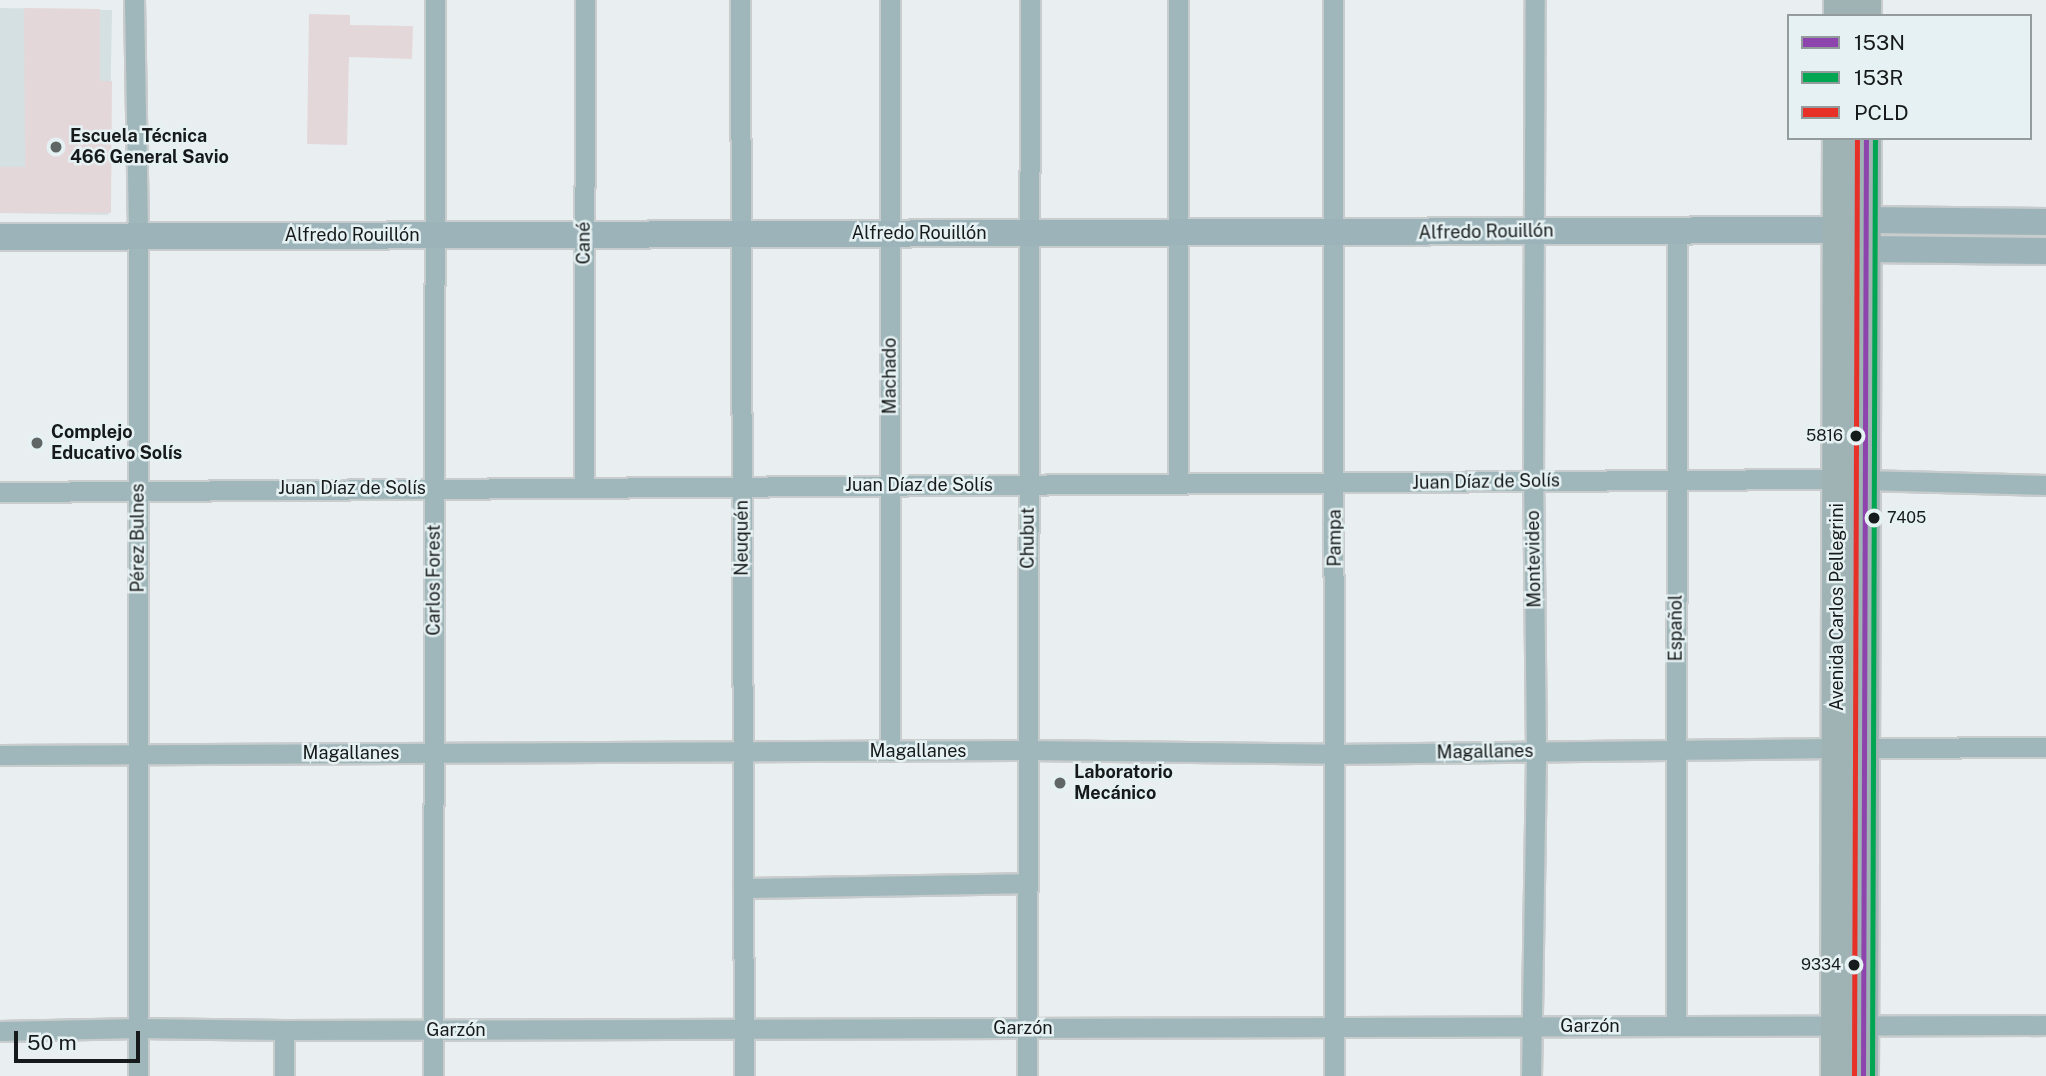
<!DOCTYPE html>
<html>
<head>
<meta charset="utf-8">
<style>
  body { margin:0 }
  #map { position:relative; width:2046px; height:1076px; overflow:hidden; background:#e9eff0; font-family:"Public Sans",sans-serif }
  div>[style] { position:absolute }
  .built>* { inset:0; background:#d4e0e2; transform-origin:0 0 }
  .building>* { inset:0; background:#e4d7da }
  .roads { filter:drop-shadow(2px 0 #c8cccd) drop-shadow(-2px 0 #c8cccd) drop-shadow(0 2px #c8cccd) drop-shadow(0 -2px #c8cccd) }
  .street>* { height:19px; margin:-9.5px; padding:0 9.5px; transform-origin:9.5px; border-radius:9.5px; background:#9fb7ba }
  .secondary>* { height:26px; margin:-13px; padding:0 13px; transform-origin:13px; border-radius:13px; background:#9cb4b9 }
  .primary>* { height:30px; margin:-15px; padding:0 15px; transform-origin:15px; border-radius:15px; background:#9fb2b4 }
  .bus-1>* { height:5px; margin:-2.5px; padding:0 2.5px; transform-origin:2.5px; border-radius:2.5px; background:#8e44ad }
  .bus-2>* { height:5px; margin:-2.5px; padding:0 2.5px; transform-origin:2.5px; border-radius:2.5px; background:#00a651 }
  .bus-3>* { height:5px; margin:-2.5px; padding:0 2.5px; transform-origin:2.5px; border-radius:2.5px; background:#e73128 }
  .dots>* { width:19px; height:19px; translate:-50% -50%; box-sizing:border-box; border:4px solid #e6f1f3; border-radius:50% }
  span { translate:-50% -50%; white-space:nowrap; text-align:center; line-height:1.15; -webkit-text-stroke:5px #e6f1f3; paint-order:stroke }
  .bus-label { font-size:16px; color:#161a1a }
  .right { translate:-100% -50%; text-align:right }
  .left { translate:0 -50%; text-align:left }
  .poi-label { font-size:18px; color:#161a1a; font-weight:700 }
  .street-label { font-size:18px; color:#161a1a }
  .legend { position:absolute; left:1787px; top:14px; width:245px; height:126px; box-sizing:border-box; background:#e6f1f3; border:2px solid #939b9c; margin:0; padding:9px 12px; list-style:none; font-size:21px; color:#161a1a }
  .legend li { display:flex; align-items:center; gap:14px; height:35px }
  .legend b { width:35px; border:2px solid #939b9c }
  .scale { position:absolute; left:14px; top:1031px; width:126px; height:32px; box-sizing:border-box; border:4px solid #161a1a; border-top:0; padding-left:9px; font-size:21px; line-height:24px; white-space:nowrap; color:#161a1a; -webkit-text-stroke:5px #e6f1f3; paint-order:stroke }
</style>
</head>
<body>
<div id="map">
  <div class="built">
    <div style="left:0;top:8px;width:112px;height:205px;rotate:1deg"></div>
  </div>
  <div class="building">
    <div style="clip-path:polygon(24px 8px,100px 9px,100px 81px,112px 81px,111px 213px,0 213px,0 167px,25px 167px)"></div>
    <div style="clip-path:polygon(309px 14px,350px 15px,350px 25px,413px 26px,412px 59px,349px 57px,347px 145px,307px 144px)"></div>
  </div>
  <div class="roads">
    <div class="street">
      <div style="left:134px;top:0;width:237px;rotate:89deg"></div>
      <div style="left:138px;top:237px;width:839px;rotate:90deg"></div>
      <div style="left:740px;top:0;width:1076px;rotate:89.79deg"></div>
      <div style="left:890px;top:0;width:751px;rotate:90deg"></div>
      <div style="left:1333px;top:0;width:1076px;rotate:89.95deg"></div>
      <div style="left:1865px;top:480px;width:181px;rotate:1.6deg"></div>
      <div style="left:1178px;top:483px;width:483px;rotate:-90deg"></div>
      <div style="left:584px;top:487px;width:487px;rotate:-89.9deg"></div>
      <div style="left:0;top:492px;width:1838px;rotate:-0.41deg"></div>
      <div style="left:1864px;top:748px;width:182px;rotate:-0.3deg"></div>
      <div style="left:0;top:755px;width:1028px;rotate:-0.28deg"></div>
      <div style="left:1028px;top:750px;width:306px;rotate:0.7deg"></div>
      <div style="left:1334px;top:754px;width:503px;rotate:-0.68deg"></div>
      <div style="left:743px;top:888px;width:284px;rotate:-1deg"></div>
      <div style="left:1676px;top:1026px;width:795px;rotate:-89.93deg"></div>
      <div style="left:0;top:1031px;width:138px;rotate:-1.2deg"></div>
      <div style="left:138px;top:1028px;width:146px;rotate:0.8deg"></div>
      <div style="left:284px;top:1030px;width:1762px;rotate:-0.16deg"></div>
      <div style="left:284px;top:1076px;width:46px;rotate:-90deg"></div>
      <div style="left:433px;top:1076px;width:1076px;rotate:-89.89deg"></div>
      <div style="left:1027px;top:1076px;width:1076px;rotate:-89.84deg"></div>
      <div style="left:1531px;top:1076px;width:324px;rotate:-89.1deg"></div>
      <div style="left:1536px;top:752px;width:271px;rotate:-90.6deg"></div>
      <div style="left:1533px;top:481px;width:481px;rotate:-89.8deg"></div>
    </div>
    <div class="secondary">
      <div style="left:0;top:237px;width:1838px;rotate:-0.22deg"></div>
      <div style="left:1838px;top:230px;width:29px;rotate:-20deg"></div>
      <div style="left:1865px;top:220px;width:181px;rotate:0.6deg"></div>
      <div style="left:1848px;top:237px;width:21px;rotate:35deg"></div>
      <div style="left:1865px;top:249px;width:181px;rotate:0.6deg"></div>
    </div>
    <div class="primary">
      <div style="left:1839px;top:16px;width:16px;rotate:-90deg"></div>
      <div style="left:1866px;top:16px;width:16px;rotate:-90deg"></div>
      <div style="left:1836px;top:1076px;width:938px;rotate:-89.88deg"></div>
      <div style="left:1863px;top:1076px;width:938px;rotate:-89.82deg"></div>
    </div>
  </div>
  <div class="bus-1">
    <div style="left:1863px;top:1076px;width:938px;rotate:-89.82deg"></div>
  </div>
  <div class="bus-2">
    <div style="left:1872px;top:1076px;width:938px;rotate:-89.82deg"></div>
  </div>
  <div class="bus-3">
    <div style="left:1854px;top:1076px;width:938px;rotate:-89.82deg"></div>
  </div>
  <div class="dots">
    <div style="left:56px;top:147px;background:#606565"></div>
    <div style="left:1856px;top:436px;background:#161a1a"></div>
    <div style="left:37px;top:443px;background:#606565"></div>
    <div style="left:1874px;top:518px;background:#161a1a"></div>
    <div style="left:1060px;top:783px;background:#606565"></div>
    <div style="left:1854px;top:965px;background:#161a1a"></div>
  </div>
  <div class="bus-label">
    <span class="right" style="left:1843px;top:436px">5816</span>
    <span class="left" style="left:1887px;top:518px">7405</span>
    <span class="right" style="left:1841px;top:965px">9334</span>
  </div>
  <div class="poi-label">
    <span class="left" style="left:70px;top:147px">Escuela Técnica<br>466 General Savio</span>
    <span class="left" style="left:51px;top:443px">Complejo<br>Educativo Solís</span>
    <span class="left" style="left:1074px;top:783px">Laboratorio<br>Mecánico</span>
  </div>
  <div class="street-label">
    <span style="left:1486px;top:232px;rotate:-1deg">Alfredo Rouillón</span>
    <span style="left:919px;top:233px">Alfredo Rouillón</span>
    <span style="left:352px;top:235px">Alfredo Rouillón</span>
    <span style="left:584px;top:243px;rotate:-90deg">Cané</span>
    <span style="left:890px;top:376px;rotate:-90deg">Machado</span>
    <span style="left:1486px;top:482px;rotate:-1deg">Juan Díaz de Solís</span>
    <span style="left:919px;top:485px">Juan Díaz de Solís</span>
    <span style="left:352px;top:488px">Juan Díaz de Solís</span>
    <span style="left:138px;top:538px;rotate:-90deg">Pérez Bulnes</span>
    <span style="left:742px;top:538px;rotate:-90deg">Neuquén</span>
    <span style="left:1028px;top:538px;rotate:-90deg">Chubut</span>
    <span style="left:1335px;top:538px;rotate:-90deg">Pampa</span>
    <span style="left:1534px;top:559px;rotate:-91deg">Montevideo</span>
    <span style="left:434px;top:580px;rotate:-90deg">Carlos Forest</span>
    <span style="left:1837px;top:607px;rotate:-90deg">Avenida Carlos Pellegrini</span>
    <span style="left:1676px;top:628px;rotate:-90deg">Español</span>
    <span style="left:918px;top:751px">Magallanes</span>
    <span style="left:1485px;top:752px;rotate:-1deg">Magallanes</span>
    <span style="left:351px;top:753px">Magallanes</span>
    <span style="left:1590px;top:1026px">Garzón</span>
    <span style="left:1023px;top:1028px">Garzón</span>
    <span style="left:456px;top:1030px">Garzón</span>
  </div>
  <ul class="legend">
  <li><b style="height:9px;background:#8e44ad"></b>153N</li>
  <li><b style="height:9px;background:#00a651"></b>153R</li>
  <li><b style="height:9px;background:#e73128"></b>PCLD</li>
  </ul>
  <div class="scale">50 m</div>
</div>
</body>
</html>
